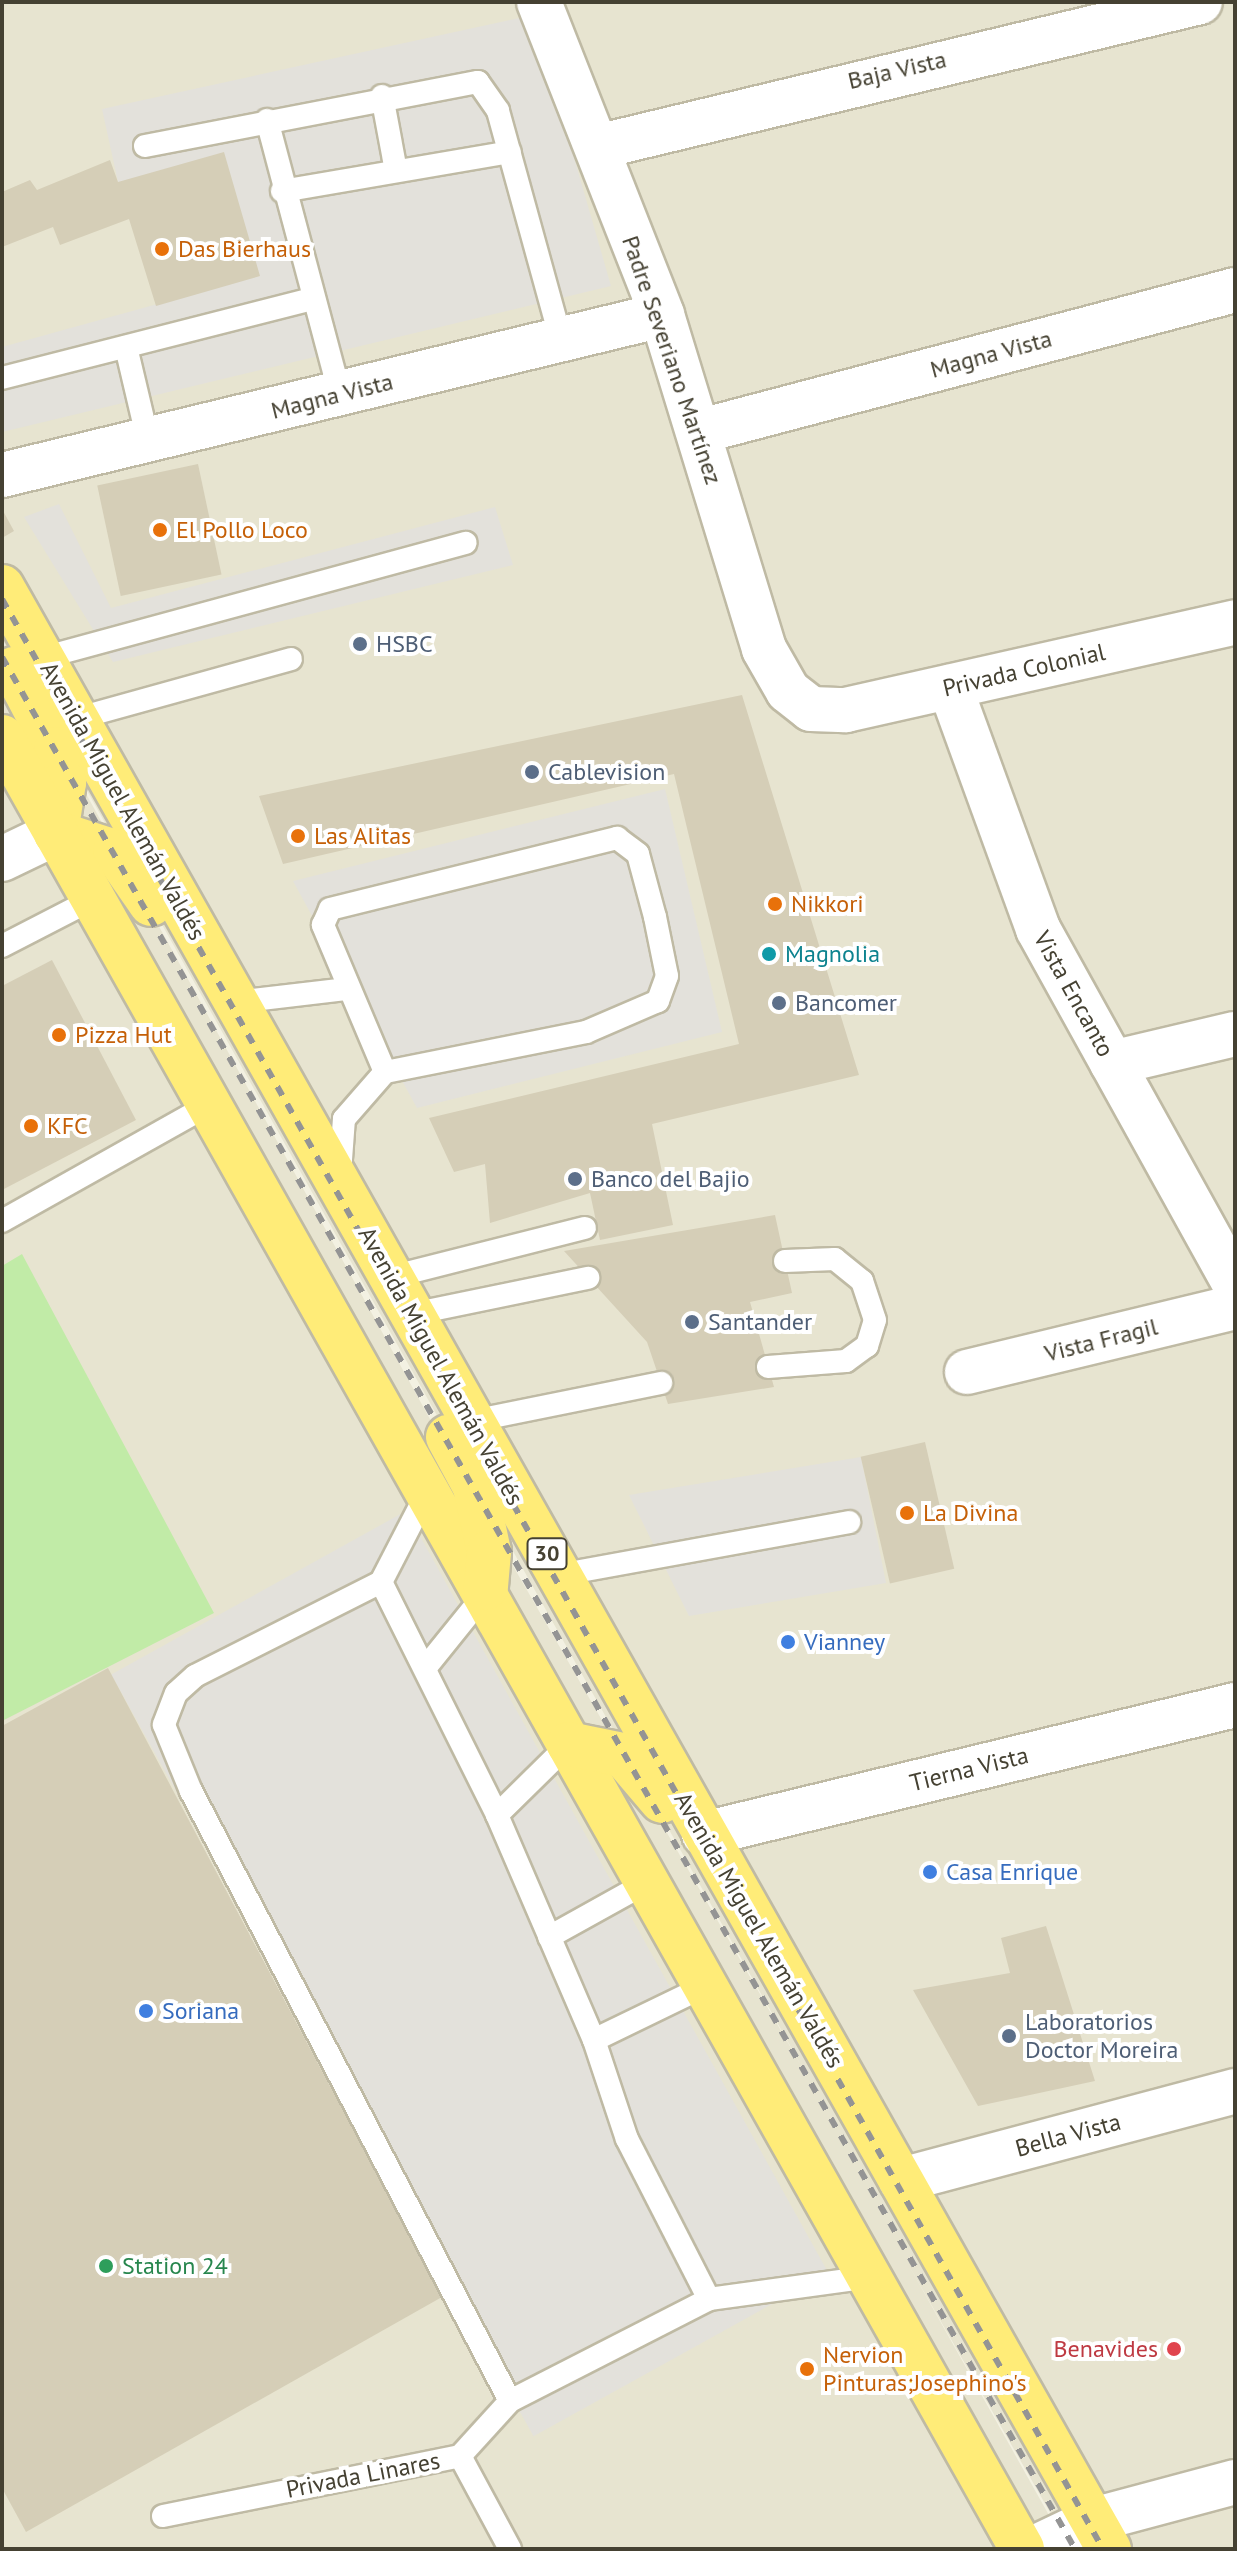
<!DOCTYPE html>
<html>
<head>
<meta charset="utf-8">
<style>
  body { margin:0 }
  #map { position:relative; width:1237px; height:2551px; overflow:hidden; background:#f3f1e2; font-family:"PT Sans",sans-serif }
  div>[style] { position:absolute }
  .residential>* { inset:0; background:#e7e4d0 }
  .green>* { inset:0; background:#c1eba7 }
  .parking>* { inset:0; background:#e3e1db; transform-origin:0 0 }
  .building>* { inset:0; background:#d5ceb7; transform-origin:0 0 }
  .roads { filter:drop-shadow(2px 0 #bfbaa4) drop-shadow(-2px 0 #bfbaa4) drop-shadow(0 2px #bfbaa4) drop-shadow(0 -2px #bfbaa4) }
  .service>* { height:22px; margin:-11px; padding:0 11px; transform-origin:11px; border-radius:11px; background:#fff }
  .minor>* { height:44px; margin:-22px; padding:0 22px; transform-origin:22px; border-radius:22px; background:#fff }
  .tertiary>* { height:44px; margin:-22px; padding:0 22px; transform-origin:22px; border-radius:22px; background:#fff }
  .trunk>* { height:44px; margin:-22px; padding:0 22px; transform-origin:22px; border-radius:22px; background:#ffec78 }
  .rail>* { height:6px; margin-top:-3px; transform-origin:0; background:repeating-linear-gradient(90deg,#949494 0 10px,transparent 0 20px) }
  .dots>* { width:22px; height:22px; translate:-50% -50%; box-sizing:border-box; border:4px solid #fff; border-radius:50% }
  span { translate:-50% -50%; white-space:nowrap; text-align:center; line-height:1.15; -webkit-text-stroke:8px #fff; paint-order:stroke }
  .shield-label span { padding:2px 6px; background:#fff; border:2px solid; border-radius:6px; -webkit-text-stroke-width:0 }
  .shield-label { font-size:22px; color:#454132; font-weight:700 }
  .street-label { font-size:24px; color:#454132 }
  .food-label { font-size:24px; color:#c56008 }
  .left { translate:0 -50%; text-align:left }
  .service-label { font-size:24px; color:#4e5e75 }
  .culture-label { font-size:24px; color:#0d838f }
  .shop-label { font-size:24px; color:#366cbe }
  .leisure-label { font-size:24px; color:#27864d }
  .health-label { font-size:24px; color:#be3a42 }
  .right { translate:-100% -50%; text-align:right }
  .frame { position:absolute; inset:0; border:4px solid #454132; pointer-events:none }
</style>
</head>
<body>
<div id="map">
  <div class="residential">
    <div style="clip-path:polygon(2px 2px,1235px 2px,1235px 2549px,1071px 2549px,908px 2264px,1068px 2549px,2px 2549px,2px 641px,464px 1481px,802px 2067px,2px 639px)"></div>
  </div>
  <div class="green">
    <div style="clip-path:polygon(22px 1254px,214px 1613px,2px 1721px,2px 1266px)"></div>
  </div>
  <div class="parking">
    <div style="clip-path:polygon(533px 15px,611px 286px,2px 432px,2px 347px,259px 276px,118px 182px,102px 109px)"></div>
    <div style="clip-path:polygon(59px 504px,111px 608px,495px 507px,513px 565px,113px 662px,24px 517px)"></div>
    <div style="clip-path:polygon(665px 789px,722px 1032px,417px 1108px,293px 881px)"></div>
    <div style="clip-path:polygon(861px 1457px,886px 1583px,689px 1616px,629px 1495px)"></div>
    <div style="left:406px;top:1511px;width:871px;height:337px;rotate:61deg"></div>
  </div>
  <div class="building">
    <div style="clip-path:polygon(224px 152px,260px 276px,156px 306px,129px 219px,60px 245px,53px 227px,2px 247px,2px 192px,30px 180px,37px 190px,110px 160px,118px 182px)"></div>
    <div style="left:198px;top:464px;width:113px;height:103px;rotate:78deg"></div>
    <div style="clip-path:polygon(2px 509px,14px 531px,2px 538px)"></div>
    <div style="clip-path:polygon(742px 695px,859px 1075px,652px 1124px,673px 1225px,600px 1240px,590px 1193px,490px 1223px,485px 1164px,454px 1172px,429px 1118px,739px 1044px,674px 774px,283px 864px,259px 796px)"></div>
    <div style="clip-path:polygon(52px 960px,136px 1120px,2px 1190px,2px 986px)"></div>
    <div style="clip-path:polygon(775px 1215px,792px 1293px,750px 1302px,774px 1387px,668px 1404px,647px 1342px,564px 1251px)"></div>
    <div style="left:925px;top:1442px;width:130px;height:66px;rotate:77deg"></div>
    <div style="clip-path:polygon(108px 1668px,442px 2297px,26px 2532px,2px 2488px,2px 1726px)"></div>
    <div style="clip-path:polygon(1046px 1926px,1095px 2081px,978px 2106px,913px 1990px,1010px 1973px,1001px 1938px)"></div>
  </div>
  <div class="roads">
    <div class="service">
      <div style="left:382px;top:96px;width:76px;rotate:79.4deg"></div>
      <div style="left:267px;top:120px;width:284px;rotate:75.1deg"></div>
      <div style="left:145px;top:146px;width:339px;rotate:-10.9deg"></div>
      <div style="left:478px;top:82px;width:35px;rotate:55deg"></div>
      <div style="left:498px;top:111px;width:237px;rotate:74.6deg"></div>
      <div style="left:282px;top:191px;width:231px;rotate:-9.7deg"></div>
      <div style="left:126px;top:347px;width:96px;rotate:76.7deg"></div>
      <div style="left:2px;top:378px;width:321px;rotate:-14.3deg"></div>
      <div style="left:42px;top:658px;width:439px;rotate:-15.2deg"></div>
      <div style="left:75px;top:719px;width:224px;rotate:-15.5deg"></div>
      <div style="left:617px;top:838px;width:26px;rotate:37deg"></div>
      <div style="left:638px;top:854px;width:65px;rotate:74.9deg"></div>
      <div style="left:655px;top:917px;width:60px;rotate:78.5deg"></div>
      <div style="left:667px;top:976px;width:27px;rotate:110deg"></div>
      <div style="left:658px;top:1001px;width:78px;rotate:156.7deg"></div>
      <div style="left:586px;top:1032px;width:205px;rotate:168.7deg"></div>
      <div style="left:385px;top:1072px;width:160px;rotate:-112.9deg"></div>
      <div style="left:323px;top:925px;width:17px;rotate:-66deg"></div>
      <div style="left:330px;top:909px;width:296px;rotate:-13.9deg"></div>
      <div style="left:2px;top:946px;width:102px;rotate:-27.3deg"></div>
      <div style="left:236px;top:1002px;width:112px;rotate:-6.7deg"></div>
      <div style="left:340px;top:1173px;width:54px;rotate:-85.8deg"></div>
      <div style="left:344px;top:1119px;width:62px;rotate:-48.9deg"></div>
      <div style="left:2px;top:1221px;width:237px;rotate:-29.3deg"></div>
      <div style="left:391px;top:1277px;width:200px;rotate:-14.2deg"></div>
      <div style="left:412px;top:1314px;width:180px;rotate:-11.6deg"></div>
      <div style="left:768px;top:1367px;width:78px;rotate:-4.4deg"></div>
      <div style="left:846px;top:1361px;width:26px;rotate:-36deg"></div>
      <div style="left:867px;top:1346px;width:27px;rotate:-73deg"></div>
      <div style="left:875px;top:1320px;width:41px;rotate:-108.4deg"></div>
      <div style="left:862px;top:1281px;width:35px;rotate:-141deg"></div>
      <div style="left:835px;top:1259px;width:50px;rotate:177.7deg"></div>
      <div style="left:472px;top:1421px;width:193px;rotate:-11.4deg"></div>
      <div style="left:428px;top:1491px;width:102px;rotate:117.3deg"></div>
      <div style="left:381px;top:1582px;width:208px;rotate:153.2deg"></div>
      <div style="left:195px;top:1676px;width:25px;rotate:138deg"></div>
      <div style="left:176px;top:1693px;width:34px;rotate:111deg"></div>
      <div style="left:164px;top:1725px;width:71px;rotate:67.8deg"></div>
      <div style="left:191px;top:1791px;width:688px;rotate:62.39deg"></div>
      <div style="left:510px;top:2401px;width:224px;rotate:-27.1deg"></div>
      <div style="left:709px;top:2299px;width:162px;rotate:-7.8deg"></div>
      <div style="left:558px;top:1575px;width:296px;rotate:-10.3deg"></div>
      <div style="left:381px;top:1582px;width:260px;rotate:63.5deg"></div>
      <div style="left:497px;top:1815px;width:245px;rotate:66.7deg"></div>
      <div style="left:594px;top:2040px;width:104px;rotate:71.6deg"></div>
      <div style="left:627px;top:2139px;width:180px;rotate:62.9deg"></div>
      <div style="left:426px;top:1667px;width:94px;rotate:-51.1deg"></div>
      <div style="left:497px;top:1815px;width:101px;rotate:-44.6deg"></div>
      <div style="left:549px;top:1937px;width:113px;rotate:-29.1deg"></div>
      <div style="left:594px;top:2040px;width:123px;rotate:-25.9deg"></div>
      <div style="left:460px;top:2456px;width:74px;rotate:-47.7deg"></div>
      <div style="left:163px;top:2516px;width:303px;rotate:-11.4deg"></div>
      <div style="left:460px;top:2456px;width:106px;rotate:61.7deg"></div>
    </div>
    <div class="minor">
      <div style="left:539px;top:2px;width:336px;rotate:68.5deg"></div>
      <div style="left:662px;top:315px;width:349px;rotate:73deg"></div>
      <div style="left:764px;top:649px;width:48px;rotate:60.3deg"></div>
      <div style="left:788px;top:691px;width:29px;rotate:38deg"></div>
      <div style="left:811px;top:709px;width:35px;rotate:2deg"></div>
      <div style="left:846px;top:710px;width:399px;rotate:-12.7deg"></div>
      <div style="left:597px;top:147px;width:620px;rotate:-13.52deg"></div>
      <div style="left:701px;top:431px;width:552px;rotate:-14.79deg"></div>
      <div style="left:2px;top:475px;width:679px;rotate:-13.63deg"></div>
      <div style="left:950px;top:687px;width:258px;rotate:70deg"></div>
      <div style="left:1038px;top:929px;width:407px;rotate:61deg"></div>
      <div style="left:2px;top:859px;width:60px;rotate:-25.7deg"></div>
      <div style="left:1112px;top:1063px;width:126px;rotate:-13.3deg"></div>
      <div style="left:967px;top:1372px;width:276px;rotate:-13.6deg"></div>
      <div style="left:704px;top:1834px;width:546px;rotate:-13.65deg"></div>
      <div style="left:901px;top:2180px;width:346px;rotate:-14.9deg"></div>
    </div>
    <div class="tertiary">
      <div style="left:1032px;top:2549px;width:68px;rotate:-25.4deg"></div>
      <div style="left:1093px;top:2520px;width:147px;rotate:-15deg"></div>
    </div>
    <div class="trunk">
      <div style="left:2px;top:587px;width:2253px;rotate:60.57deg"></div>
      <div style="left:14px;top:669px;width:90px;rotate:62.3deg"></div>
      <div style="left:56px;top:749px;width:34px;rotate:76deg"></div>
      <div style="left:64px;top:782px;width:52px;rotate:98.9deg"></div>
      <div style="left:56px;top:833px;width:62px;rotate:17.9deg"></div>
      <div style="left:115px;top:852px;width:63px;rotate:55.3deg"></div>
      <div style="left:2px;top:737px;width:2079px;rotate:60.62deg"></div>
      <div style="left:448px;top:1437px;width:57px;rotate:61.6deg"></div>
      <div style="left:475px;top:1487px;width:66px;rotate:77.8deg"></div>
      <div style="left:489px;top:1552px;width:36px;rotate:95deg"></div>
      <div style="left:569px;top:1744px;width:55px;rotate:11.5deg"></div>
      <div style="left:623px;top:1755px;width:60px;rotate:49.7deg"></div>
    </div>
  </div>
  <div class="rail">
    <div style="left:2px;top:599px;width:2239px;rotate:60.55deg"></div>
    <div style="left:2px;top:657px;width:2175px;rotate:60.44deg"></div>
  </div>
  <div class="dots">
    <div style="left:162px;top:249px;background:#e8710a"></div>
    <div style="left:160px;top:530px;background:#e8710a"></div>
    <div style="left:360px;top:644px;background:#5c6f8a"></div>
    <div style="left:532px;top:772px;background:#5c6f8a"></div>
    <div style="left:298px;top:836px;background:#e8710a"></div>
    <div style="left:775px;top:904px;background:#e8710a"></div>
    <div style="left:769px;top:954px;background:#0f9aa8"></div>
    <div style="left:779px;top:1003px;background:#5c6f8a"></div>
    <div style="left:59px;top:1035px;background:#e8710a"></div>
    <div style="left:31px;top:1126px;background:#e8710a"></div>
    <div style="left:575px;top:1179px;background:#5c6f8a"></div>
    <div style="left:692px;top:1322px;background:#5c6f8a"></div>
    <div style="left:907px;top:1513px;background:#e8710a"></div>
    <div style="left:788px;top:1642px;background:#3f7fe0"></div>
    <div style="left:930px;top:1872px;background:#3f7fe0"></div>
    <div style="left:146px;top:2011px;background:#3f7fe0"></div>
    <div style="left:1009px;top:2036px;background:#5c6f8a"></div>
    <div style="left:106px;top:2266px;background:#2e9e5b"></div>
    <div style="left:1174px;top:2349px;background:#e0444e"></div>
    <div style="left:807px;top:2369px;background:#e8710a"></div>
  </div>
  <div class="shield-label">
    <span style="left:547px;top:1554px">30</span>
  </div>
  <div class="street-label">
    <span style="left:897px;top:70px;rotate:-13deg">Baja Vista</span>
    <span style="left:991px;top:354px;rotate:-15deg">Magna Vista</span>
    <span style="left:672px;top:360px;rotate:71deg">Padre Severiano Martínez</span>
    <span style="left:332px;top:396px;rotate:-14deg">Magna Vista</span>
    <span style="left:1024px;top:670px;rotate:-13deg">Privada Colonial</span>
    <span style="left:123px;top:801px;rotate:61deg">Avenida Miguel Alemán Valdés</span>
    <span style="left:1074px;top:994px;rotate:61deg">Vista Encanto</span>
    <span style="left:1101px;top:1340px;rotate:-14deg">Vista Fragil</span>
    <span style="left:441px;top:1366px;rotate:61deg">Avenida Miguel Alemán Valdés</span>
    <span style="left:969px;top:1769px;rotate:-14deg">Tierna Vista</span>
    <span style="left:759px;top:1930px;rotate:60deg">Avenida Miguel Alemán Valdés</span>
    <span style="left:1068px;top:2135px;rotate:-15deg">Bella Vista</span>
    <span style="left:363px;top:2475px;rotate:-11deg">Privada Linares</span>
  </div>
  <div class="food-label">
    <span class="left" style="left:178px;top:249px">Das Bierhaus</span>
    <span class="left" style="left:176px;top:530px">El Pollo Loco</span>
    <span class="left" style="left:314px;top:836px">Las Alitas</span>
    <span class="left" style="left:791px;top:904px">Nikkori</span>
    <span class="left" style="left:75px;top:1035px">Pizza Hut</span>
    <span class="left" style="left:47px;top:1126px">KFC</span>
    <span class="left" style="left:923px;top:1513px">La Divina</span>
    <span class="left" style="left:823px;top:2369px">Nervion<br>Pinturas;Josephino's</span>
  </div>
  <div class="service-label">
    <span class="left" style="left:376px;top:644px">HSBC</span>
    <span class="left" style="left:548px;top:772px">Cablevision</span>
    <span class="left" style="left:795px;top:1003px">Bancomer</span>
    <span class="left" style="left:591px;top:1179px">Banco del Bajio</span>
    <span class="left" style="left:708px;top:1322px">Santander</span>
    <span class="left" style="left:1025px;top:2036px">Laboratorios<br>Doctor Moreira</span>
  </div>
  <div class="culture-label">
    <span class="left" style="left:785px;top:954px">Magnolia</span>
  </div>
  <div class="shop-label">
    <span class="left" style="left:804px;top:1642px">Vianney</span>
    <span class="left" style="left:946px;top:1872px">Casa Enrique</span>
    <span class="left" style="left:162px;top:2011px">Soriana</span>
  </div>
  <div class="leisure-label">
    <span class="left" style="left:122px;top:2266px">Station 24</span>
  </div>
  <div class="health-label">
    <span class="right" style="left:1158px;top:2349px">Benavides</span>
  </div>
  <div class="frame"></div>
</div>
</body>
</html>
